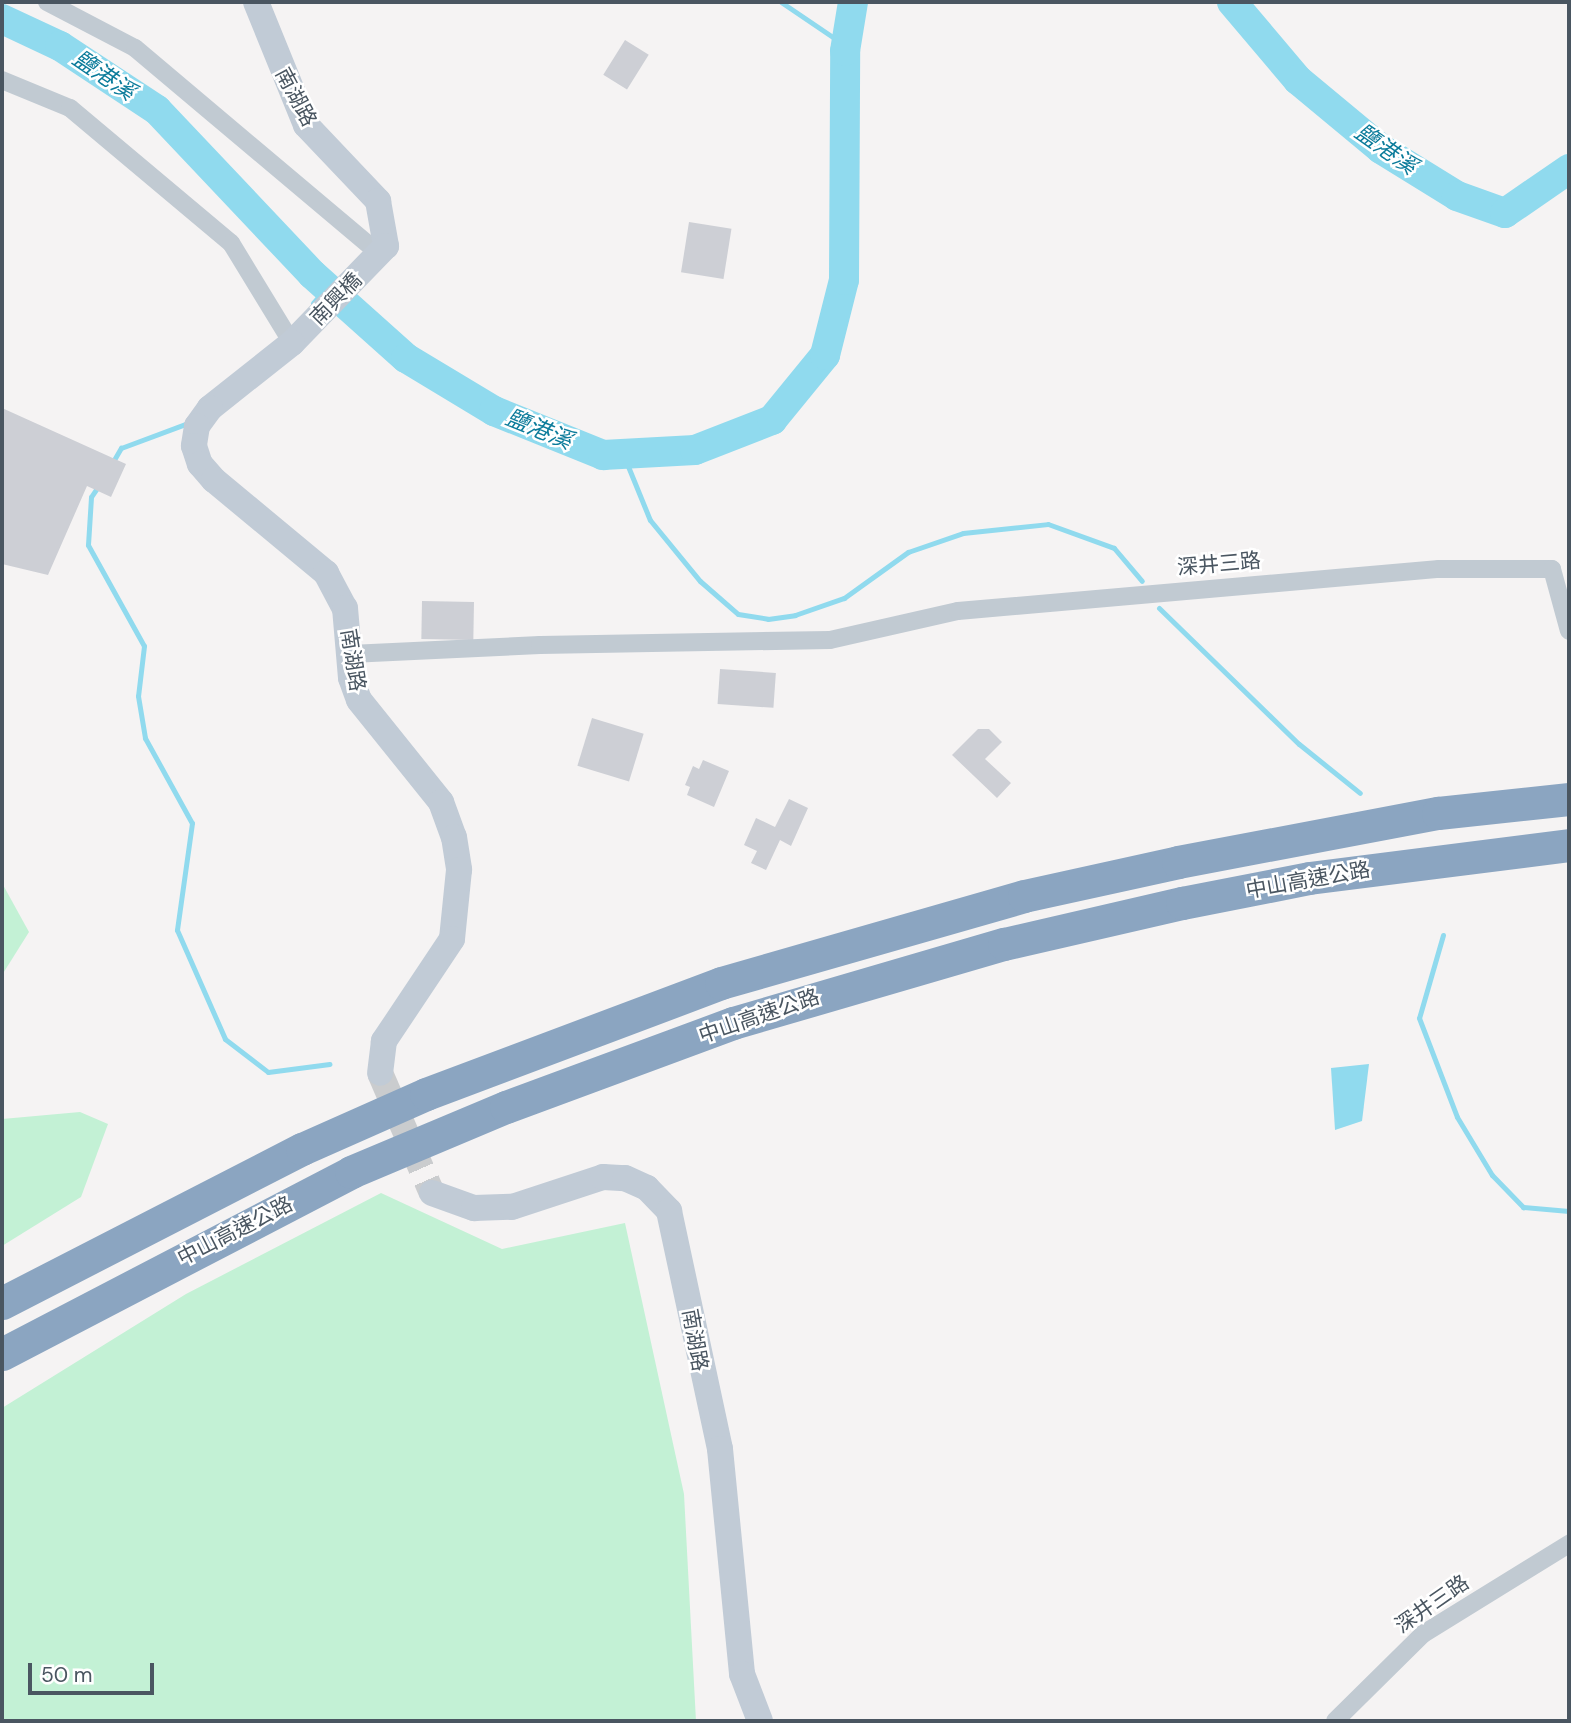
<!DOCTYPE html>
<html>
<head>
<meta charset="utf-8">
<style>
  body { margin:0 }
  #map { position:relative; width:1571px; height:1723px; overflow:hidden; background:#f5f3f3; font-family:"DM Sans","Noto Sans TC",sans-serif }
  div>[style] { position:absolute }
  .green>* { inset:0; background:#c3f1d5 }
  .water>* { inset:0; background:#90daee }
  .stream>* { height:5px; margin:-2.5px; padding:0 2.5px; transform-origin:2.5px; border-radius:2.5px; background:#90daee }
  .river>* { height:30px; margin:-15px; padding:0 15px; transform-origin:15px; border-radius:15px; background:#90daee }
  .building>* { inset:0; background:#cdcfd5; transform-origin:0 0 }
  .secondary-tunnel>* { height:26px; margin-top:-13px; transform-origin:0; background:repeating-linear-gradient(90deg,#caccce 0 26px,transparent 0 39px) }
  .street>* { height:18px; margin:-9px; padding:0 9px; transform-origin:9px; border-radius:9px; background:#c1cad2 }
  .secondary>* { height:26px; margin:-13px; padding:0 13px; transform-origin:13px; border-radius:13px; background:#c1cbd6 }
  .highway>* { height:33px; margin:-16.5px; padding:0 16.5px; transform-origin:16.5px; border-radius:16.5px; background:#8ba5c1 }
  span { translate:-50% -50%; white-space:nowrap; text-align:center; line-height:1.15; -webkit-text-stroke:5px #fff; paint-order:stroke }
  .street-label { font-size:21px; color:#4a5661 }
  .water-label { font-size:23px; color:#0c7c9b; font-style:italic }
  .frame { position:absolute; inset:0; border:4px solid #4a5661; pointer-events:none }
  .scale { position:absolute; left:28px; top:1663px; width:126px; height:32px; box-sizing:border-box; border:4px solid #4a5661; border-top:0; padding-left:9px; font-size:21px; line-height:24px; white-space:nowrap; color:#4a5661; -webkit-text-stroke:5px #fff; paint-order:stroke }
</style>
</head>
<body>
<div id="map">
  <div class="green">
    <div style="clip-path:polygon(2px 883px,29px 932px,2px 975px)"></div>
    <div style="clip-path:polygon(80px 1112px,108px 1124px,81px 1197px,2px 1246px,2px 1119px)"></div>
    <div style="clip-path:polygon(381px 1193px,502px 1249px,625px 1223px,684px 1494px,696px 1721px,2px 1721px,2px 1408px,186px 1294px)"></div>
  </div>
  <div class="water">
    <div style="clip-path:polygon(1369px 1064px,1362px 1121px,1335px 1130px,1331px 1068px)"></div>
  </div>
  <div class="stream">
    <div style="left:781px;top:2px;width:78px;rotate:34.1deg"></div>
    <div style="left:313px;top:303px;width:21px;rotate:-49deg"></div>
    <div style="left:623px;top:454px;width:71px;rotate:67.8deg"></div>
    <div style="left:650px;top:520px;width:79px;rotate:50.7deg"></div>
    <div style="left:700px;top:581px;width:50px;rotate:41deg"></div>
    <div style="left:738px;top:614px;width:30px;rotate:9deg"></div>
    <div style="left:768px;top:619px;width:27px;rotate:-8deg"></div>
    <div style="left:795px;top:615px;width:52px;rotate:-19.1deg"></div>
    <div style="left:844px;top:598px;width:79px;rotate:-35.7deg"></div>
    <div style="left:908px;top:552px;width:58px;rotate:-19.1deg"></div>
    <div style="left:963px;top:533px;width:85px;rotate:-6deg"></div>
    <div style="left:1048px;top:524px;width:70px;rotate:20deg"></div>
    <div style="left:1114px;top:548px;width:43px;rotate:49.7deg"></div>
    <div style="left:111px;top:465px;width:20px;rotate:-60deg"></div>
    <div style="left:121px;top:448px;width:72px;rotate:-20.5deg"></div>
    <div style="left:99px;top:485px;width:14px;rotate:124deg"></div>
    <div style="left:91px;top:497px;width:48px;rotate:93.6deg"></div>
    <div style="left:88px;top:545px;width:115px;rotate:61deg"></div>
    <div style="left:144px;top:646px;width:50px;rotate:96.8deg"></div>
    <div style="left:138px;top:696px;width:43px;rotate:80.5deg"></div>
    <div style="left:145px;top:738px;width:97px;rotate:61.1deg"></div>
    <div style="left:192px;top:823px;width:108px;rotate:98deg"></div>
    <div style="left:177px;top:930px;width:119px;rotate:66.2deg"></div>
    <div style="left:225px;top:1039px;width:54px;rotate:37.5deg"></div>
    <div style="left:268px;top:1072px;width:62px;rotate:-7.5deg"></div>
    <div style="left:1159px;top:608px;width:195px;rotate:44.2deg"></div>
    <div style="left:1299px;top:744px;width:78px;rotate:38.8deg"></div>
    <div style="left:1443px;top:935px;width:86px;rotate:106.1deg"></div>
    <div style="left:1419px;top:1018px;width:106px;rotate:69deg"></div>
    <div style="left:1457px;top:1117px;width:68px;rotate:58.9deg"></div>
    <div style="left:1492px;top:1175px;width:45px;rotate:45.9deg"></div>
    <div style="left:1523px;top:1207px;width:46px;rotate:5deg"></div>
  </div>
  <div class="river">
    <div style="left:1232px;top:2px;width:102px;rotate:49.8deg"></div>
    <div style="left:1298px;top:80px;width:108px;rotate:39.7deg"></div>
    <div style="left:1381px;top:149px;width:89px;rotate:31.7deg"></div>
    <div style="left:1457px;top:196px;width:51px;rotate:19.5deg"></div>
    <div style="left:1505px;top:213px;width:78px;rotate:-34.5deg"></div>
    <div style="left:2px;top:19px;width:64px;rotate:25deg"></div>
    <div style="left:60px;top:46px;width:116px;rotate:33.4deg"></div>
    <div style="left:157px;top:110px;width:226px;rotate:46.6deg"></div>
    <div style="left:312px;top:274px;width:126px;rotate:41.8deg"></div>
    <div style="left:406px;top:358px;width:103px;rotate:31.1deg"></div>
    <div style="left:494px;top:411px;width:118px;rotate:22deg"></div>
    <div style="left:603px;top:455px;width:92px;rotate:-3.1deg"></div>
    <div style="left:695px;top:450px;width:83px;rotate:-21.3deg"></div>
    <div style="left:772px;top:420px;width:84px;rotate:-50.8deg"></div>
    <div style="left:825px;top:355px;width:77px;rotate:-75.8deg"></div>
    <div style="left:844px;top:280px;width:229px;rotate:-89.7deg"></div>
    <div style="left:845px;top:51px;width:50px;rotate:-80.7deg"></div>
  </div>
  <div class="building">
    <div style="left:625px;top:40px;width:28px;height:41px;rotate:32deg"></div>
    <div style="left:689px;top:222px;width:43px;height:51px;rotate:9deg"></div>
    <div style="clip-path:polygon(2px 408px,126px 464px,111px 497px,87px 486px,48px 575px,2px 564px)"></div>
    <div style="left:422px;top:601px;width:52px;height:38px;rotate:1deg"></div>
    <div style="left:720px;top:669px;width:56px;height:35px;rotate:4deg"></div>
    <div style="left:592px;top:718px;width:54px;height:50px;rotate:17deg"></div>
    <div style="clip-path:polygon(978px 729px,989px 729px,1002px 742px,985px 759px,1011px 783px,997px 798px,952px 755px)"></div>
    <div style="clip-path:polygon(703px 760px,729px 771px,714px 807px,687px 795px,690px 787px,685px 785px,693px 766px,699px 769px)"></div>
    <div style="clip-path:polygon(789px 799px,808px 808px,791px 846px,780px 840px,766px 870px,751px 863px,757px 851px,744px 845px,756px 818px,775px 827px)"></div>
  </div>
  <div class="secondary-tunnel">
    <div style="left:380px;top:1073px;width:131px;rotate:66.6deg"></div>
  </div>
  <div class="street">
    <div style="left:47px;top:2px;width:99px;rotate:27.6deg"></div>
    <div style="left:135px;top:48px;width:320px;rotate:40.1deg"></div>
    <div style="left:2px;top:80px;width:74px;rotate:22.4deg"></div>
    <div style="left:70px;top:108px;width:210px;rotate:40deg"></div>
    <div style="left:231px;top:243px;width:117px;rotate:58.6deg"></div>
    <div style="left:350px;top:654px;width:190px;rotate:-2.7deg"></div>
    <div style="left:540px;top:645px;width:290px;rotate:-1deg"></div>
    <div style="left:830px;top:640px;width:131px;rotate:-12.8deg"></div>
    <div style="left:958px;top:611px;width:483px;rotate:-5deg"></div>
    <div style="left:1439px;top:569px;width:113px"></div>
    <div style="left:1552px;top:569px;width:64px;rotate:74.7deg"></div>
    <div style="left:1335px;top:1721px;width:124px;rotate:-44.7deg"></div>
    <div style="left:1423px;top:1634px;width:172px;rotate:-31.7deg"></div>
  </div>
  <div class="secondary">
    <div style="left:256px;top:2px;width:133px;rotate:67.9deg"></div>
    <div style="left:306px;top:125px;width:105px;rotate:46.5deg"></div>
    <div style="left:378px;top:201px;width:46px;rotate:79.9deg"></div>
    <div style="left:386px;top:246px;width:135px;rotate:134.1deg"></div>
    <div style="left:292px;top:343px;width:105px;rotate:141.6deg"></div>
    <div style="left:210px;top:408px;width:22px;rotate:126deg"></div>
    <div style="left:197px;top:426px;width:20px;rotate:99deg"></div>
    <div style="left:194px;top:446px;width:19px;rotate:72deg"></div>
    <div style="left:200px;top:464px;width:21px;rotate:49deg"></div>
    <div style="left:214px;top:480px;width:146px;rotate:39.7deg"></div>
    <div style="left:326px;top:573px;width:40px;rotate:62deg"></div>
    <div style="left:345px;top:608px;width:70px;rotate:85.1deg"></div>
    <div style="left:351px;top:678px;width:23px;rotate:70deg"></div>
    <div style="left:359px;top:700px;width:131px;rotate:51.2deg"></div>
    <div style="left:441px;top:802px;width:37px;rotate:70deg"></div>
    <div style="left:454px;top:837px;width:33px;rotate:81deg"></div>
    <div style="left:459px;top:870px;width:69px;rotate:95.8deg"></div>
    <div style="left:452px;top:939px;width:123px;rotate:123.7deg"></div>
    <div style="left:384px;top:1041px;width:32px;rotate:97deg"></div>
    <div style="left:432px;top:1193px;width:45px;rotate:19.7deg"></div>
    <div style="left:474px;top:1208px;width:38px;rotate:-2deg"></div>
    <div style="left:512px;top:1207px;width:96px;rotate:-18.2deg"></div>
    <div style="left:603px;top:1177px;width:22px;rotate:3deg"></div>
    <div style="left:625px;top:1178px;width:24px;rotate:24deg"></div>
    <div style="left:647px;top:1188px;width:32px;rotate:46deg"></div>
    <div style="left:669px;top:1211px;width:243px;rotate:77.9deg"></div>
    <div style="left:720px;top:1449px;width:226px;rotate:84.4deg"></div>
    <div style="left:742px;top:1674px;width:50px;rotate:69deg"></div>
  </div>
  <div class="highway">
    <div style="left:2px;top:1303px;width:337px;rotate:-27.2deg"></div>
    <div style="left:302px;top:1149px;width:136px;rotate:-23.9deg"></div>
    <div style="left:426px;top:1094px;width:315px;rotate:-20.6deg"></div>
    <div style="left:721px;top:983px;width:315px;rotate:-16deg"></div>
    <div style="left:1024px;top:896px;width:158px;rotate:-12.4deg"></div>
    <div style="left:1178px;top:862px;width:265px;rotate:-10.7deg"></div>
    <div style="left:1438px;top:813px;width:132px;rotate:-6.1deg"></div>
    <div style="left:2px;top:1354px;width:394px;rotate:-27.5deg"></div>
    <div style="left:351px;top:1172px;width:168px;rotate:-22.8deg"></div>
    <div style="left:506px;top:1107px;width:242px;rotate:-20.3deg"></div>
    <div style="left:733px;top:1023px;width:282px;rotate:-16.3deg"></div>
    <div style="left:1004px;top:944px;width:183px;rotate:-13deg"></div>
    <div style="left:1182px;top:903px;width:129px;rotate:-11.1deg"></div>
    <div style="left:1309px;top:878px;width:262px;rotate:-7.2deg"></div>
  </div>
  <div class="street-label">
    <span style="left:296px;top:97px;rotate:62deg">南湖路</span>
    <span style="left:336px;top:299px;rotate:-46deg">南興橋</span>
    <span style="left:1219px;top:564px;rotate:-5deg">深井三路</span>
    <span style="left:353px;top:660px;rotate:81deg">南湖路</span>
    <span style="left:1308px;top:880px;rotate:-10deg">中山高速公路</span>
    <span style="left:759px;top:1016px;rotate:-19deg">中山高速公路</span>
    <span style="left:235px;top:1231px;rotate:-27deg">中山高速公路</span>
    <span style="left:695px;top:1340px;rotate:80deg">南湖路</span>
    <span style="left:1432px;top:1604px;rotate:-35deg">深井三路</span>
  </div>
  <div class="water-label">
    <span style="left:104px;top:75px;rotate:34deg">鹽港溪</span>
    <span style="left:1386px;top:149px;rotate:35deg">鹽港溪</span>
    <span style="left:539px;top:429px;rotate:22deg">鹽港溪</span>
  </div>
  <div class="frame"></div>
  <div class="scale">50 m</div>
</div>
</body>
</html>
